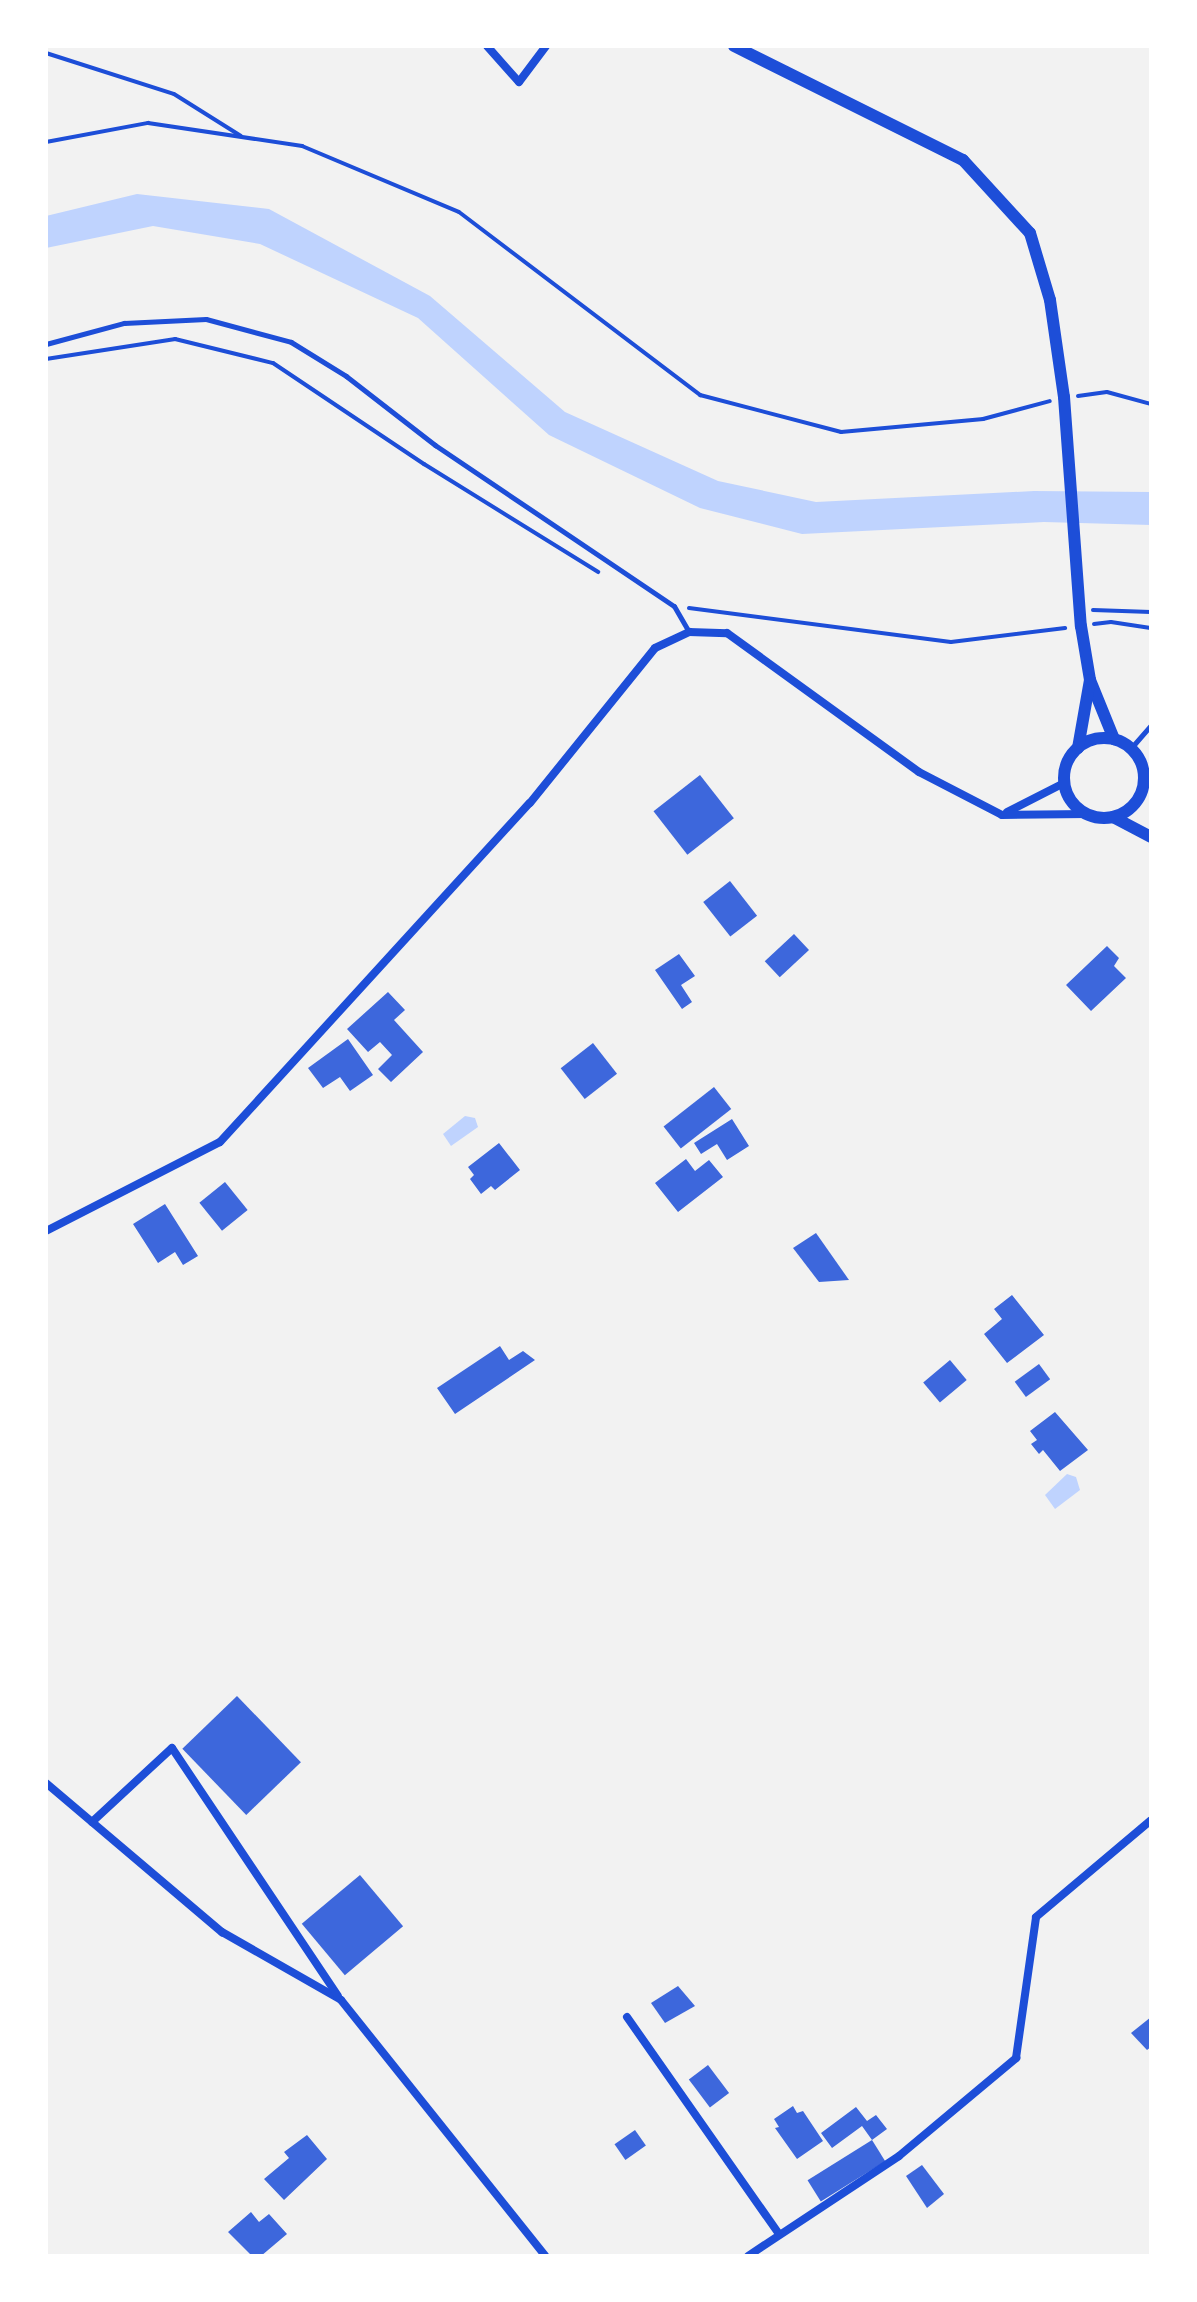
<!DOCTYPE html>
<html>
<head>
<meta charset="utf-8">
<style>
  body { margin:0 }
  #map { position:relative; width:1197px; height:2302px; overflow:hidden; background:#f2f2f2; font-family:"Titillium Web",sans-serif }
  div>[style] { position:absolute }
  .water>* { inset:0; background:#bfd3fe }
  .building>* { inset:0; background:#3d67dc; transform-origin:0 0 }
  .path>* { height:4px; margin:-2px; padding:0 2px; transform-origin:2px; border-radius:2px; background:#1d4ed8 }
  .service>* { height:5px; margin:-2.5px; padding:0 2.5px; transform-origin:2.5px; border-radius:2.5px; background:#1d4ed8 }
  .minor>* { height:8px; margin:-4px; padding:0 4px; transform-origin:4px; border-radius:4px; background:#1d4ed8 }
  .tertiary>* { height:12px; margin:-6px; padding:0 6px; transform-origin:6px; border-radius:6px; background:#1d4ed8 }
  .tertiary>.ring { margin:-6px; padding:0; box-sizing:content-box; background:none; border:12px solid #1d4ed8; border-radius:50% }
  span { translate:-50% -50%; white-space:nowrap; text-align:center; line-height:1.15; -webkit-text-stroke:6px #fff; paint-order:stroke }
  .frame { position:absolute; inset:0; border:48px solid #fff; pointer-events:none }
</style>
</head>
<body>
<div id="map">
  <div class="water">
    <div style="clip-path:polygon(137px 194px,269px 209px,430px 296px,565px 412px,718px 481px,816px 502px,1034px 491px,1151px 492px,1151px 525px,1044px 522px,802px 534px,700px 508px,549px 435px,418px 318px,260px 244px,153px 226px,46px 248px,46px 216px)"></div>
    <div style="clip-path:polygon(465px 1116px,475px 1118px,478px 1127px,451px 1146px,443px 1134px)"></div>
    <div style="clip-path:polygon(1067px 1474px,1076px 1477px,1080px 1490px,1055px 1509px,1045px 1495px)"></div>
  </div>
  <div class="building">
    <div style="left:700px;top:775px;width:55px;height:59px;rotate:52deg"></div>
    <div style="left:730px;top:881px;width:44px;height:34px;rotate:52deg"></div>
    <div style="left:794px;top:934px;width:22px;height:40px;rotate:47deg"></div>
    <div style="clip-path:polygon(1107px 946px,1119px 958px,1114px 966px,1126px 978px,1091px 1011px,1066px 985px)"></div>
    <div style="clip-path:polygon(679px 954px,695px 976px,681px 985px,692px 1002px,682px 1009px,655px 970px)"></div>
    <div style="clip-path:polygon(388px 992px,405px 1010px,394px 1020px,423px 1052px,391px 1082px,378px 1069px,392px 1055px,380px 1042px,368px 1052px,347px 1029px)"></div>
    <div style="clip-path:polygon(348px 1039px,373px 1075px,350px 1091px,340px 1077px,323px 1088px,308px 1068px)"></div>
    <div style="left:593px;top:1043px;width:39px;height:41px;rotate:52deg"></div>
    <div style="left:714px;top:1087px;width:28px;height:64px;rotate:52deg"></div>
    <div style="clip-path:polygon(732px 1119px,749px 1146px,727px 1160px,717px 1144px,701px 1154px,694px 1143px)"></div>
    <div style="clip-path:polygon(499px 1143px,520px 1170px,495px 1190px,491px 1186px,481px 1194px,470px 1179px,474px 1175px,468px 1167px)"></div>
    <div style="clip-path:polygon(686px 1159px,695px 1171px,709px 1160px,723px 1177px,678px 1212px,655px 1183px)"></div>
    <div style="left:225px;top:1182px;width:36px;height:33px;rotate:51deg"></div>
    <div style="clip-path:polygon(165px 1204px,198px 1256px,183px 1265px,175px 1252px,158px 1263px,133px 1224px)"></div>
    <div style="clip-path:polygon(816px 1233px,849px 1280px,819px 1282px,793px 1248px)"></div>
    <div style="clip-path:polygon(1012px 1295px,1044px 1335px,1007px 1363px,984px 1334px,1002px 1319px,994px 1309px)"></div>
    <div style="clip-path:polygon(500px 1346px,509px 1360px,523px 1351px,535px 1360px,455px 1414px,437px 1388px)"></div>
    <div style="left:950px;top:1360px;width:26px;height:35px;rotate:50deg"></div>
    <div style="left:1039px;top:1364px;width:19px;height:30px;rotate:54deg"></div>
    <div style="clip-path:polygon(1055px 1412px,1088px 1450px,1060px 1471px,1043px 1450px,1039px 1454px,1031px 1444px,1037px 1440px,1030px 1431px)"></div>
    <div style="left:237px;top:1696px;width:92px;height:76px;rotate:46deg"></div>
    <div style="left:360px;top:1875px;width:67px;height:76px;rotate:50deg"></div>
    <div style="clip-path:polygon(678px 1986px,695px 2006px,665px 2023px,651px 2003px)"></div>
    <div style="clip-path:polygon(1151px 2017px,1151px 2047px,1147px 2050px,1131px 2033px)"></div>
    <div style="left:708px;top:2065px;width:35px;height:24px;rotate:53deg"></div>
    <div style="clip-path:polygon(793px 2106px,797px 2113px,803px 2111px,823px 2141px,797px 2159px,775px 2128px,779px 2127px,774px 2119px)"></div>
    <div style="clip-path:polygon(856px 2107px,867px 2121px,876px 2115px,887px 2129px,872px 2140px,862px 2126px,832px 2148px,821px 2133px)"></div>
    <div style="left:635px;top:2130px;width:19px;height:25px;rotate:55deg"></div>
    <div style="clip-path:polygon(307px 2135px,327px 2159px,284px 2200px,264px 2179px,289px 2158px,284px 2152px)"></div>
    <div style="left:872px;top:2140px;width:25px;height:76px;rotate:58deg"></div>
    <div style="clip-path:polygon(922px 2165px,944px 2194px,927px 2208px,906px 2176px)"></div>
    <div style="clip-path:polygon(251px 2212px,259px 2222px,269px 2214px,287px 2234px,261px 2256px,252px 2256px,228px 2232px)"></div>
  </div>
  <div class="path">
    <div style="left:46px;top:53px;width:134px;rotate:17.8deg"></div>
    <div style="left:174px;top:94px;width:79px;rotate:32.1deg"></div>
    <div style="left:46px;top:142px;width:104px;rotate:-10.6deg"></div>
    <div style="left:148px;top:123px;width:156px;rotate:8.5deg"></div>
    <div style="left:302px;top:146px;width:170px;rotate:22.8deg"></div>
    <div style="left:459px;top:212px;width:303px;rotate:37.2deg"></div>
    <div style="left:700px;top:395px;width:146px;rotate:14.7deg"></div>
    <div style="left:841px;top:432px;width:143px;rotate:-5.2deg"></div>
    <div style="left:983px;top:419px;width:69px;rotate:-15deg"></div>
    <div style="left:46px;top:359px;width:131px;rotate:-8.8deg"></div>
    <div style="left:175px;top:339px;width:101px;rotate:13.8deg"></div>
    <div style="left:273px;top:363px;width:182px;rotate:33.8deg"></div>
    <div style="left:424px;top:464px;width:205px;rotate:31.8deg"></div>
    <div style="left:1078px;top:396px;width:29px;rotate:-8deg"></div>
    <div style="left:1107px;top:392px;width:46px;rotate:15.3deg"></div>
    <div style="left:689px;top:608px;width:264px;rotate:7.4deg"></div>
    <div style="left:951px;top:642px;width:115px;rotate:-7deg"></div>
    <div style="left:1093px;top:610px;width:58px;rotate:2deg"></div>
    <div style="left:1094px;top:624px;width:17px;rotate:-7deg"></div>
    <div style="left:1111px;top:622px;width:40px;rotate:8.5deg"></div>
  </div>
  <div class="service">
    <div style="left:46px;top:344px;width:81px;rotate:-15.1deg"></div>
    <div style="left:124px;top:323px;width:82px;rotate:-2.8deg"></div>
    <div style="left:206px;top:319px;width:88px;rotate:15.1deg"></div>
    <div style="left:291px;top:342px;width:65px;rotate:31.7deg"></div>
    <div style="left:346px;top:376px;width:113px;rotate:37.8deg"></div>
    <div style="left:435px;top:445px;width:288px;rotate:34deg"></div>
    <div style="left:674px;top:606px;width:30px;rotate:60deg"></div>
    <div style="left:1131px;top:748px;width:30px;rotate:-49deg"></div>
  </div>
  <div class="minor">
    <div style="left:487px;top:46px;width:48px;rotate:48.4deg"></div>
    <div style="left:519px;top:82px;width:45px;rotate:-53.1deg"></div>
    <div style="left:1007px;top:812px;width:64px;rotate:-27deg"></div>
    <div style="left:46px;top:1231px;width:195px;rotate:-27.1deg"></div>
    <div style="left:220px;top:1142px;width:459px;rotate:-47.6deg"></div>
    <div style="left:530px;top:803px;width:199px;rotate:-51.1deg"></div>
    <div style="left:655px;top:648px;width:38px;rotate:-25deg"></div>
    <div style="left:689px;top:632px;width:38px;rotate:2deg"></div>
    <div style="left:727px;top:633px;width:237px;rotate:35.9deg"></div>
    <div style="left:919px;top:772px;width:93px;rotate:27.4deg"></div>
    <div style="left:1002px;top:815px;width:85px;rotate:-0.7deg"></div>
    <div style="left:46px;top:1783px;width:231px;rotate:40.3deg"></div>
    <div style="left:222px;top:1932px;width:137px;rotate:29.7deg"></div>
    <div style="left:341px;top:2000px;width:327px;rotate:51.4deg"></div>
    <div style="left:92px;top:1822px;width:109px;rotate:-42.8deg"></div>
    <div style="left:172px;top:1748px;width:298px;rotate:56.2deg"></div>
    <div style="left:627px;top:2017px;width:265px;rotate:55deg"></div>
    <div style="left:748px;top:2256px;width:181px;rotate:-33.5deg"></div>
    <div style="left:899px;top:2156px;width:153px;rotate:-39.9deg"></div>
    <div style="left:1016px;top:2058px;width:142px;rotate:-81.9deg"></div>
    <div style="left:1036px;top:1917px;width:150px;rotate:-40.1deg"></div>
  </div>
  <div class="tertiary">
    <div style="left:734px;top:46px;width:256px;rotate:26.5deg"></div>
    <div style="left:963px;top:160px;width:99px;rotate:47.5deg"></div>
    <div style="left:1030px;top:233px;width:70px;rotate:73.4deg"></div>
    <div style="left:1050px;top:300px;width:98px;rotate:81.8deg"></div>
    <div style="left:1064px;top:397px;width:230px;rotate:85.8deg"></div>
    <div style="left:1081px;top:626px;width:55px;rotate:80.5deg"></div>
    <div style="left:1090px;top:680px;width:64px;rotate:67.9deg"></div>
    <div class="ring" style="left:1064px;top:738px;width:68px;height:68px"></div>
    <div style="left:1078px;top:748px;width:69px;rotate:-80deg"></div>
    <div style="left:1113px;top:817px;width:43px;rotate:27.8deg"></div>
  </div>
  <div class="frame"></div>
</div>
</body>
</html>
